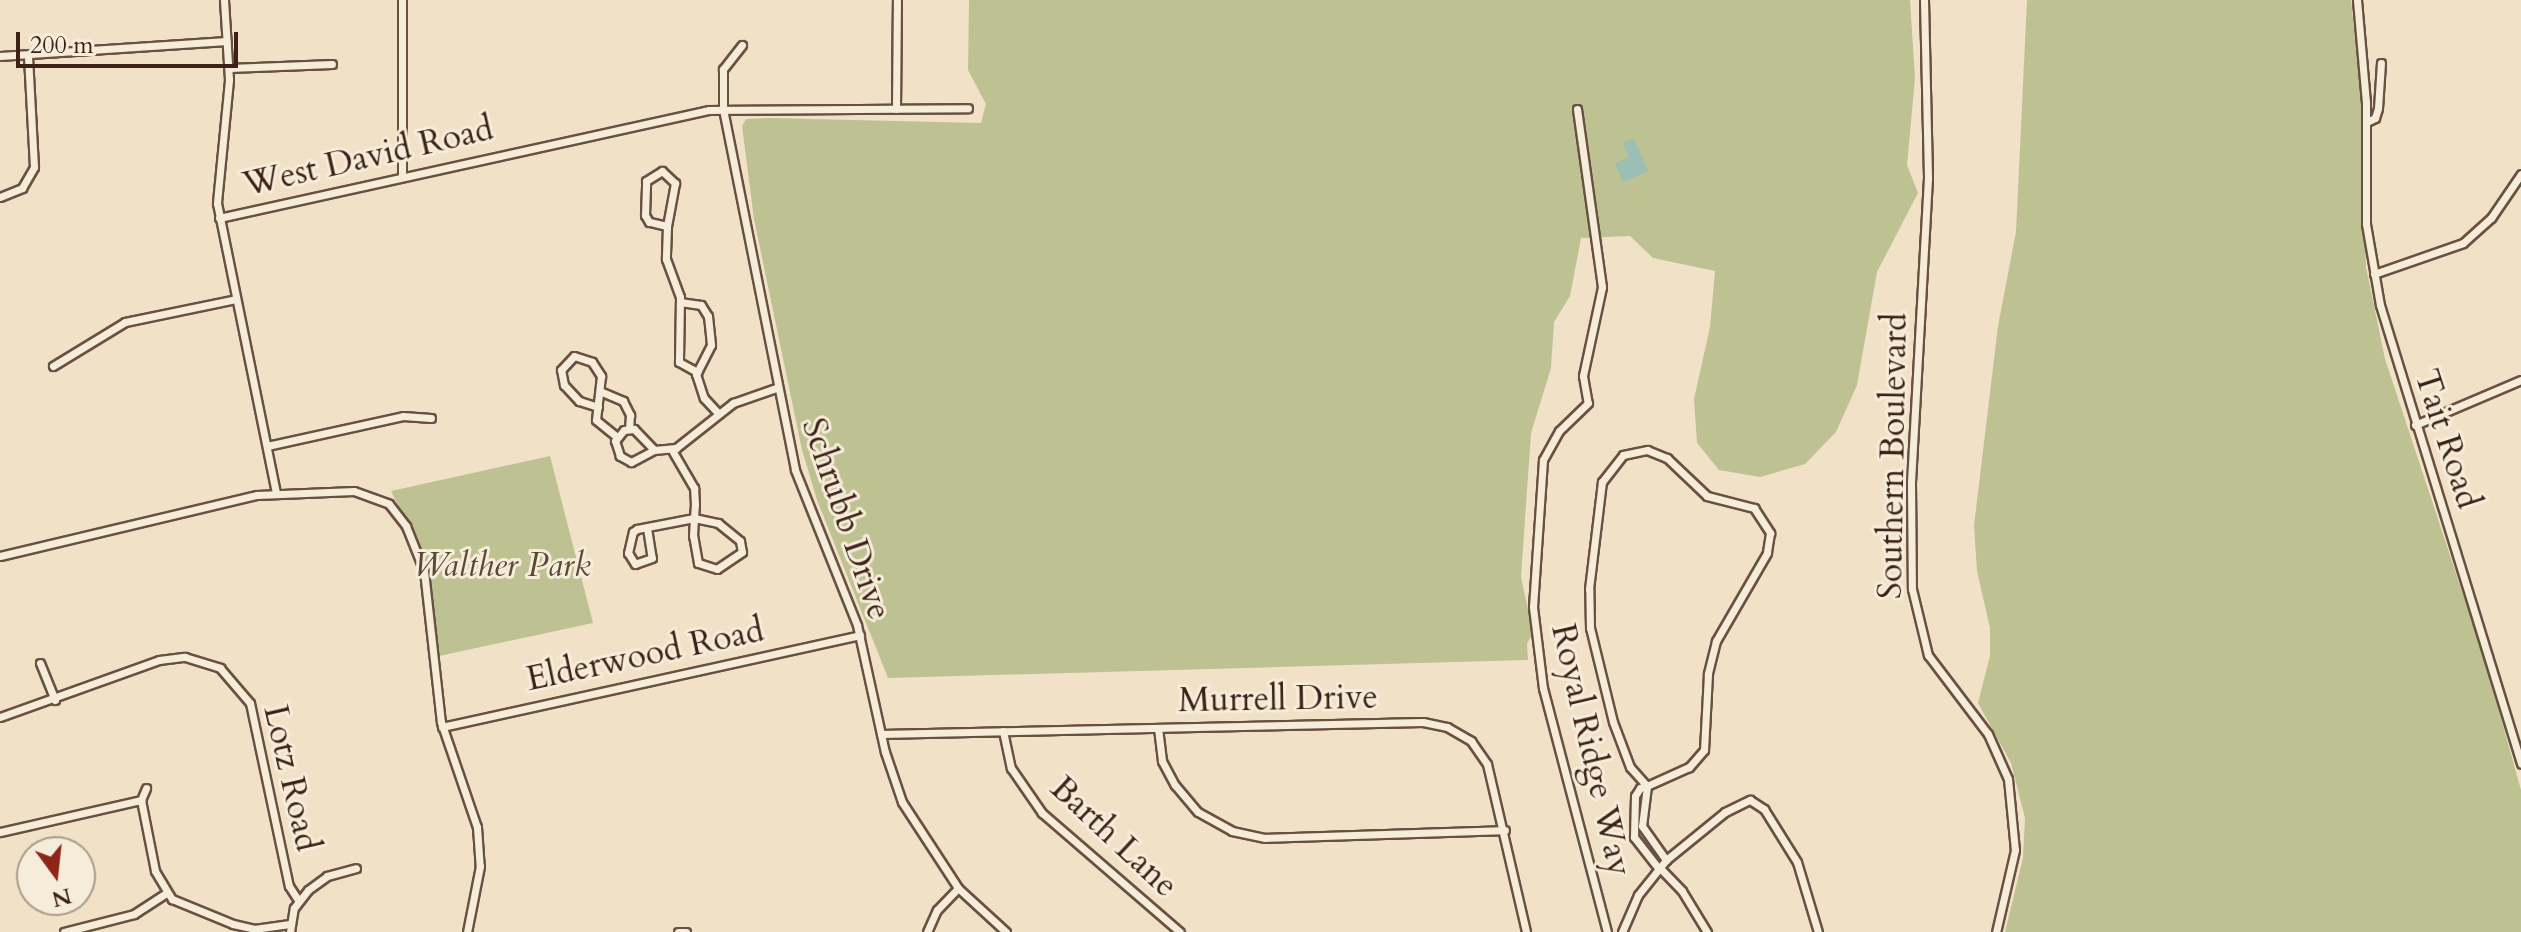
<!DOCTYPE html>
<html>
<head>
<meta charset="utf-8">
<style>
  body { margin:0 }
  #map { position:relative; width:2521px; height:932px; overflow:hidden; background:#f1e1c6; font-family:Cardo,serif }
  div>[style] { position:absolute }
  .green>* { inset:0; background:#bec292 }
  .water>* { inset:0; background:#9bbeb5 }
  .roads { filter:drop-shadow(2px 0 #695142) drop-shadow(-2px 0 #695142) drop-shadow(0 2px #695142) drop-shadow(0 -2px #695142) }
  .street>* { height:7px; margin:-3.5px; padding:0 3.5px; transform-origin:3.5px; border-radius:3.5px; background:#f6ecda }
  span { translate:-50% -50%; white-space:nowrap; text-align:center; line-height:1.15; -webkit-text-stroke:6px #f6ecda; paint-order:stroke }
  .street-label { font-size:34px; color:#3c2116 }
  .park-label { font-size:34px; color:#5c4935; font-style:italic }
  .north { position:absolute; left:16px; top:836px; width:80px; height:80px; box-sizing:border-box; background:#f6ecda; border:2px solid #ac9b8c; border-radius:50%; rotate:165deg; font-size:22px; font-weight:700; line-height:32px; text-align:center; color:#3c2116 }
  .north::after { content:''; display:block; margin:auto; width:28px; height:36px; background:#8f2418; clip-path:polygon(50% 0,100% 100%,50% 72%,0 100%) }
  .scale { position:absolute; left:16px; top:32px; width:222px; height:36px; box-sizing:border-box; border:4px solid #3c2116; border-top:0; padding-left:10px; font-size:24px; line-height:28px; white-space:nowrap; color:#3c2116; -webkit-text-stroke:6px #f6ecda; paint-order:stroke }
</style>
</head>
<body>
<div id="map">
  <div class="green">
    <div style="clip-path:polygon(969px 0,1910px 0,1915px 78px,1907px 165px,1918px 193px,1877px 272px,1857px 385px,1836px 432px,1805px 464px,1760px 477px,1719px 470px,1697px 443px,1694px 399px,1710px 327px,1715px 271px,1653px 258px,1630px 236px,1581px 238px,1570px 296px,1554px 322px,1551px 368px,1531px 433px,1521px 577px,1533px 632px,1527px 644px,1528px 660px,888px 678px,817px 500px,802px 450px,754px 219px,742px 126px,746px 119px,768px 118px,981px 123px,986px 104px,968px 70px)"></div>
    <div style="clip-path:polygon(2027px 0,2351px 0,2362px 101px,2366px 267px,2385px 359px,2485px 661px,2521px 790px,2521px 932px,2005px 932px,2023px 858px,2025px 818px,2011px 763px,1978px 703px,1990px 656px,1990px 628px,1977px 571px,1974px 526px,1998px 326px,2016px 232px)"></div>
    <div style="clip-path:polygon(550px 456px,593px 623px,439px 656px,428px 569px,391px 491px)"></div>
  </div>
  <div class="water">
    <div style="clip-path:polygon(1634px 138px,1648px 171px,1623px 182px,1615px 163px,1629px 157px,1623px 143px)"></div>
  </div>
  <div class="roads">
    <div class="street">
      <div style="left:224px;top:0;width:80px;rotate:86.4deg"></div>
      <div style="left:229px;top:80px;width:124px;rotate:95.6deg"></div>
      <div style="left:217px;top:203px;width:296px;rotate:78.5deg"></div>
      <div style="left:402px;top:0;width:176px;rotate:90deg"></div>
      <div style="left:1924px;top:0;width:178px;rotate:88.7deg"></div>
      <div style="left:1928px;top:178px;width:305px;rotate:93.2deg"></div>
      <div style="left:1911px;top:483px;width:106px;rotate:89.5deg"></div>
      <div style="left:1912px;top:589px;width:68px;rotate:76.4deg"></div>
      <div style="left:1928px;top:655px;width:99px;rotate:52.8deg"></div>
      <div style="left:1988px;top:734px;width:49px;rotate:66deg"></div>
      <div style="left:2008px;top:779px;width:71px;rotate:84.4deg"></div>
      <div style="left:2015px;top:850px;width:84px;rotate:103deg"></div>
      <div style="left:2357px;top:0;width:102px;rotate:85deg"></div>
      <div style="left:2366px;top:102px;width:122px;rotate:90deg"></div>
      <div style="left:2366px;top:224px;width:82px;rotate:80.2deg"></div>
      <div style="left:2380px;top:305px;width:480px;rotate:72.9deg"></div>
      <div style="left:742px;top:45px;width:31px;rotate:128deg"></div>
      <div style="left:723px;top:69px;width:40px;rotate:90deg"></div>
      <div style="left:723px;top:109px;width:368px;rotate:78.7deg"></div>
      <div style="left:795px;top:470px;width:167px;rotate:68.2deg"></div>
      <div style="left:857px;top:625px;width:130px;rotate:77.6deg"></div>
      <div style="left:885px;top:752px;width:53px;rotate:71.2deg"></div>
      <div style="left:902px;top:802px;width:103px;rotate:56.9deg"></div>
      <div style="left:958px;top:888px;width:65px;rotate:42.5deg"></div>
      <div style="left:0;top:56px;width:227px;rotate:-3.8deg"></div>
      <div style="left:229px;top:68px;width:103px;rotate:-2.2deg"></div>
      <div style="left:896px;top:109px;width:109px;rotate:-89.5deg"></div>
      <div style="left:1577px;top:109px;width:180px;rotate:82deg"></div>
      <div style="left:1602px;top:287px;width:91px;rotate:102.1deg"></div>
      <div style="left:1583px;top:376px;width:27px;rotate:80deg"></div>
      <div style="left:1588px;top:403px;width:40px;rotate:136deg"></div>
      <div style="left:1559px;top:431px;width:33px;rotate:119deg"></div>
      <div style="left:1543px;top:460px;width:147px;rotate:93.9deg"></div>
      <div style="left:1533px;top:607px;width:82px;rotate:83deg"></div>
      <div style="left:1543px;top:688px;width:252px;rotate:75.3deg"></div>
      <div style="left:2367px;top:122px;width:9px;rotate:-27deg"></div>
      <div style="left:2375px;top:118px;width:10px;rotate:-73deg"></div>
      <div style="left:2378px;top:108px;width:45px;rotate:-86.2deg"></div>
      <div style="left:662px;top:171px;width:18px;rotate:43deg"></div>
      <div style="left:675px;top:183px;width:44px;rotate:100.5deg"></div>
      <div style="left:667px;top:226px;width:18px;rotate:-167deg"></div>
      <div style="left:649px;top:222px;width:8px;rotate:-120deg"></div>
      <div style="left:645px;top:215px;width:34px;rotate:-88deg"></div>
      <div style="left:646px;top:181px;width:19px;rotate:-32deg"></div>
      <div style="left:0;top:197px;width:24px;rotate:-22deg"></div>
      <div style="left:22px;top:188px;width:24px;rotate:-60deg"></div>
      <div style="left:34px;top:167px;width:112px;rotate:-93.1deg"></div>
      <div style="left:219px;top:218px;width:502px;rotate:-12.43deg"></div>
      <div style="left:709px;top:110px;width:259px;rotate:-0.4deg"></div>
      <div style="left:667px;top:226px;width:33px;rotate:92deg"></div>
      <div style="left:666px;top:259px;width:40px;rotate:69.8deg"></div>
      <div style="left:680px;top:297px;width:65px;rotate:90.9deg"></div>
      <div style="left:679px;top:362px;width:21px;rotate:29deg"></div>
      <div style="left:2374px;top:274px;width:94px;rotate:-19.2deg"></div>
      <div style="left:2463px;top:243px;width:38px;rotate:-42deg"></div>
      <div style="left:2491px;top:218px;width:53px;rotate:-55.7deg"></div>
      <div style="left:680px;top:302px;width:21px;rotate:8deg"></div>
      <div style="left:701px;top:305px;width:13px;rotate:58deg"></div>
      <div style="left:708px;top:316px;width:29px;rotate:84deg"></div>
      <div style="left:711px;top:345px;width:33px;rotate:117deg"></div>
      <div style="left:696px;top:374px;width:25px;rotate:72deg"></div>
      <div style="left:704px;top:398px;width:21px;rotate:47deg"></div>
      <div style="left:53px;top:366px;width:84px;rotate:-31.4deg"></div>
      <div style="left:125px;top:322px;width:113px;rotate:-11.7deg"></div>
      <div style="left:602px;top:392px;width:23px;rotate:23deg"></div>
      <div style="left:623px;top:401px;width:16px;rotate:63deg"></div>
      <div style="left:630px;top:415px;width:14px;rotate:94deg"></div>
      <div style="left:598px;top:407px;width:20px;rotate:-162deg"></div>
      <div style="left:579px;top:401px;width:22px;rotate:-133deg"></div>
      <div style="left:564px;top:385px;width:15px;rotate:-101deg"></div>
      <div style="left:561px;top:370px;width:19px;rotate:-47deg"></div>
      <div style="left:574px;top:356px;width:19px;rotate:18deg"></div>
      <div style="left:592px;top:362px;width:17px;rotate:57deg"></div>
      <div style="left:601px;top:376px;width:44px;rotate:96.5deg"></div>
      <div style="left:596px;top:420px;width:27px;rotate:39deg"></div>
      <div style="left:2415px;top:425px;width:115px;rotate:-23deg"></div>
      <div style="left:267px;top:446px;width:139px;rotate:-12.4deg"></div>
      <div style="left:403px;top:416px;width:28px;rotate:4deg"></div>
      <div style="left:654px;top:450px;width:26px;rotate:152deg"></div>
      <div style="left:631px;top:462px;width:13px;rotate:-151deg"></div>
      <div style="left:620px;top:456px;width:16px;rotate:-108deg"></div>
      <div style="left:615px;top:441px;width:14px;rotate:-51deg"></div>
      <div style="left:624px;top:430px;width:10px;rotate:-6deg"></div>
      <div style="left:634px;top:429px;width:29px;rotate:46deg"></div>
      <div style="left:654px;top:450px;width:22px;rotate:-5deg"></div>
      <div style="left:676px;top:448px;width:73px;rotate:-38.3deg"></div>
      <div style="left:733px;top:403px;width:46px;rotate:-19.2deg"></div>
      <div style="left:647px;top:528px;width:30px;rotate:81deg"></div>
      <div style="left:652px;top:558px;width:18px;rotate:161deg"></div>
      <div style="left:635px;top:564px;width:13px;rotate:-122deg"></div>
      <div style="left:628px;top:553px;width:22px;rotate:-77deg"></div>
      <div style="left:633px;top:532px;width:5px;rotate:-37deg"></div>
      <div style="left:637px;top:529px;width:58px;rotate:-10.9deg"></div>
      <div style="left:694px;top:518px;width:25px;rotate:12deg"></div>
      <div style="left:718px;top:523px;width:28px;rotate:39deg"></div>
      <div style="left:740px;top:541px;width:11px;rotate:80deg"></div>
      <div style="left:742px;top:552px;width:30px;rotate:146deg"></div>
      <div style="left:717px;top:569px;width:20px;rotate:-162deg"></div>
      <div style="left:698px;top:563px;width:27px;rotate:-100deg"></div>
      <div style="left:693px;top:536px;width:18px;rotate:-87deg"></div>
      <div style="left:694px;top:518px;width:13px;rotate:-86deg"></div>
      <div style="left:695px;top:505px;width:17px;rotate:-93deg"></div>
      <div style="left:694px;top:488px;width:44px;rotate:-120.1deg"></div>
      <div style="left:0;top:556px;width:264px;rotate:-13.4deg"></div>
      <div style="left:257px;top:495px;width:97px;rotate:-2.4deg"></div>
      <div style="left:354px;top:491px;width:37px;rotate:20deg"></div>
      <div style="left:389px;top:504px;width:28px;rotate:52deg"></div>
      <div style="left:406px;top:526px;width:48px;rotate:68.2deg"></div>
      <div style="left:424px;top:571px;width:152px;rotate:83.6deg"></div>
      <div style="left:441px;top:722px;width:111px;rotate:71.1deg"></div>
      <div style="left:477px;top:827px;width:39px;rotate:86deg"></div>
      <div style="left:480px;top:866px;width:67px;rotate:101.1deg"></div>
      <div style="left:40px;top:663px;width:40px;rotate:68deg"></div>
      <div style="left:0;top:717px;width:169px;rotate:-19.7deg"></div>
      <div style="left:159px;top:660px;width:26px;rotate:-7deg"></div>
      <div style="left:185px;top:657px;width:37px;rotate:17deg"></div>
      <div style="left:220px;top:668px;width:46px;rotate:49.4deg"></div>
      <div style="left:250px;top:703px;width:187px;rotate:78deg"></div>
      <div style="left:289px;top:886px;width:17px;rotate:57deg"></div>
      <div style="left:442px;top:727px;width:428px;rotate:-12.4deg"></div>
      <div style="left:1158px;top:728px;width:33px;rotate:83deg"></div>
      <div style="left:1162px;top:761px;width:27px;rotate:62deg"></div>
      <div style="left:1175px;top:785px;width:35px;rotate:50deg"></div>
      <div style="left:1198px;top:812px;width:39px;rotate:29deg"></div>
      <div style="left:1232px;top:831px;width:34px;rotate:12deg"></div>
      <div style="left:1265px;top:838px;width:240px;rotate:-1.9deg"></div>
      <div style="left:1003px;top:731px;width:38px;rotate:78deg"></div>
      <div style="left:1011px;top:768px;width:55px;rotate:55.4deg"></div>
      <div style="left:1042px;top:813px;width:182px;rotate:40.8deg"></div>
      <div style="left:881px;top:734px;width:542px;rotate:-1.27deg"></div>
      <div style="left:1423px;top:722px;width:25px;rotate:12deg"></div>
      <div style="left:1447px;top:727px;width:28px;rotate:30deg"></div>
      <div style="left:1471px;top:741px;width:28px;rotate:55deg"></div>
      <div style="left:1487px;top:764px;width:172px;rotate:76.9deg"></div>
      <div style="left:1647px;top:786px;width:25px;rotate:-132deg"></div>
      <div style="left:1630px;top:767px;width:48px;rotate:-110.7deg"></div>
      <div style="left:1613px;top:722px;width:97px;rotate:-103.7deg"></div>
      <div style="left:1590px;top:628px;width:39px;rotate:-91deg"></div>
      <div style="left:1589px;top:589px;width:108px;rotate:-83.1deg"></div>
      <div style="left:1602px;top:482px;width:34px;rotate:-52deg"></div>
      <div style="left:1623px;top:455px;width:25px;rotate:-12deg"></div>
      <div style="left:1647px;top:450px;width:22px;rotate:22deg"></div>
      <div style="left:1667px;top:458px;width:55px;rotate:43.5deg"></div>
      <div style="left:1707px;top:496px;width:49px;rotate:14.3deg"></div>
      <div style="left:1754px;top:508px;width:30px;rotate:57deg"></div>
      <div style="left:1770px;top:533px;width:20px;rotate:99deg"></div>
      <div style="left:1767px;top:553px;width:102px;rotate:120.1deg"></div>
      <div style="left:1716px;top:641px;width:34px;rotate:104deg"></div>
      <div style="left:1708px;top:674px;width:76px;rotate:93deg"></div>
      <div style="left:1704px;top:750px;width:23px;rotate:131deg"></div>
      <div style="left:1689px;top:767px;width:46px;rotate:155.7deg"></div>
      <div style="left:1647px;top:786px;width:7px;rotate:164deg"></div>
      <div style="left:1640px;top:788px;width:9px;rotate:122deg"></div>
      <div style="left:1635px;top:796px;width:41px;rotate:91.4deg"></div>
      <div style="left:1634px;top:837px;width:39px;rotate:52deg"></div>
      <div style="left:1647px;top:786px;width:40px;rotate:97.1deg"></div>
      <div style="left:1642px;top:826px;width:42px;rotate:54.8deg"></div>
      <div style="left:141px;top:800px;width:72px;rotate:78.8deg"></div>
      <div style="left:155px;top:871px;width:33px;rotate:59deg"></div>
      <div style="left:172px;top:899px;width:66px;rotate:22.3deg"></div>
      <div style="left:233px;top:924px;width:22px;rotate:13deg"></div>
      <div style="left:254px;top:929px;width:36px;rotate:-8deg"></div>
      <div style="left:141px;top:800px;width:13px;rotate:-67deg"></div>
      <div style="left:0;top:832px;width:145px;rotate:-12.8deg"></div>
      <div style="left:1659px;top:867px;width:33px;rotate:46deg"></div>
      <div style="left:1682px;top:891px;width:48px;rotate:58.6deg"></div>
      <div style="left:64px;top:932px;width:72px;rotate:-14.4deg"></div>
      <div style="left:134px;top:914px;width:38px;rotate:-33deg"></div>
      <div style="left:290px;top:932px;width:24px;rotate:-81deg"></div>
      <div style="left:294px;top:908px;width:23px;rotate:-52deg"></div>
      <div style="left:308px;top:890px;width:24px;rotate:-36deg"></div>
      <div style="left:327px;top:876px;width:30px;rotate:-15deg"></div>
      <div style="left:678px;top:932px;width:8px"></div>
      <div style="left:927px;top:932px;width:24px;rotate:-66deg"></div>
      <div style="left:937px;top:910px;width:30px;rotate:-46deg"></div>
      <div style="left:1622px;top:932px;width:40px;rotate:-66.6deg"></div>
      <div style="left:1638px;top:895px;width:45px;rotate:-51.3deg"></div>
      <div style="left:1666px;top:860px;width:76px;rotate:-39.1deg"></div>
      <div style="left:1725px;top:812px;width:28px;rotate:-26deg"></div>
      <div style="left:1750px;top:800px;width:17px;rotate:33deg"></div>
      <div style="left:1764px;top:809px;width:62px;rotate:58.1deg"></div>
      <div style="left:1797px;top:862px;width:73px;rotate:73.3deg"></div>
    </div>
  </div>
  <div class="street-label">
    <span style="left:368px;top:157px;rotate:-13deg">West David Road</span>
    <span style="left:2447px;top:439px;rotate:72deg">Tait Road</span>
    <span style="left:1893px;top:456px;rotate:-89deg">Southern Boulevard</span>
    <span style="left:846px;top:519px;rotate:71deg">Schrubb Drive</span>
    <span style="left:645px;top:655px;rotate:-12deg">Elderwood Road</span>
    <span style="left:1278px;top:699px;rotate:-1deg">Murrell Drive</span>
    <span style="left:1591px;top:750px;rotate:77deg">Royal Ridge Way</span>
    <span style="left:291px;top:778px;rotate:77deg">Lotz Road</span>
    <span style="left:1114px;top:837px;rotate:43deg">Barth Lane</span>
  </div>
  <div class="park-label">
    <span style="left:502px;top:566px">Walther Park</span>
  </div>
  <div class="north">N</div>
  <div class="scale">200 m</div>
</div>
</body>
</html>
